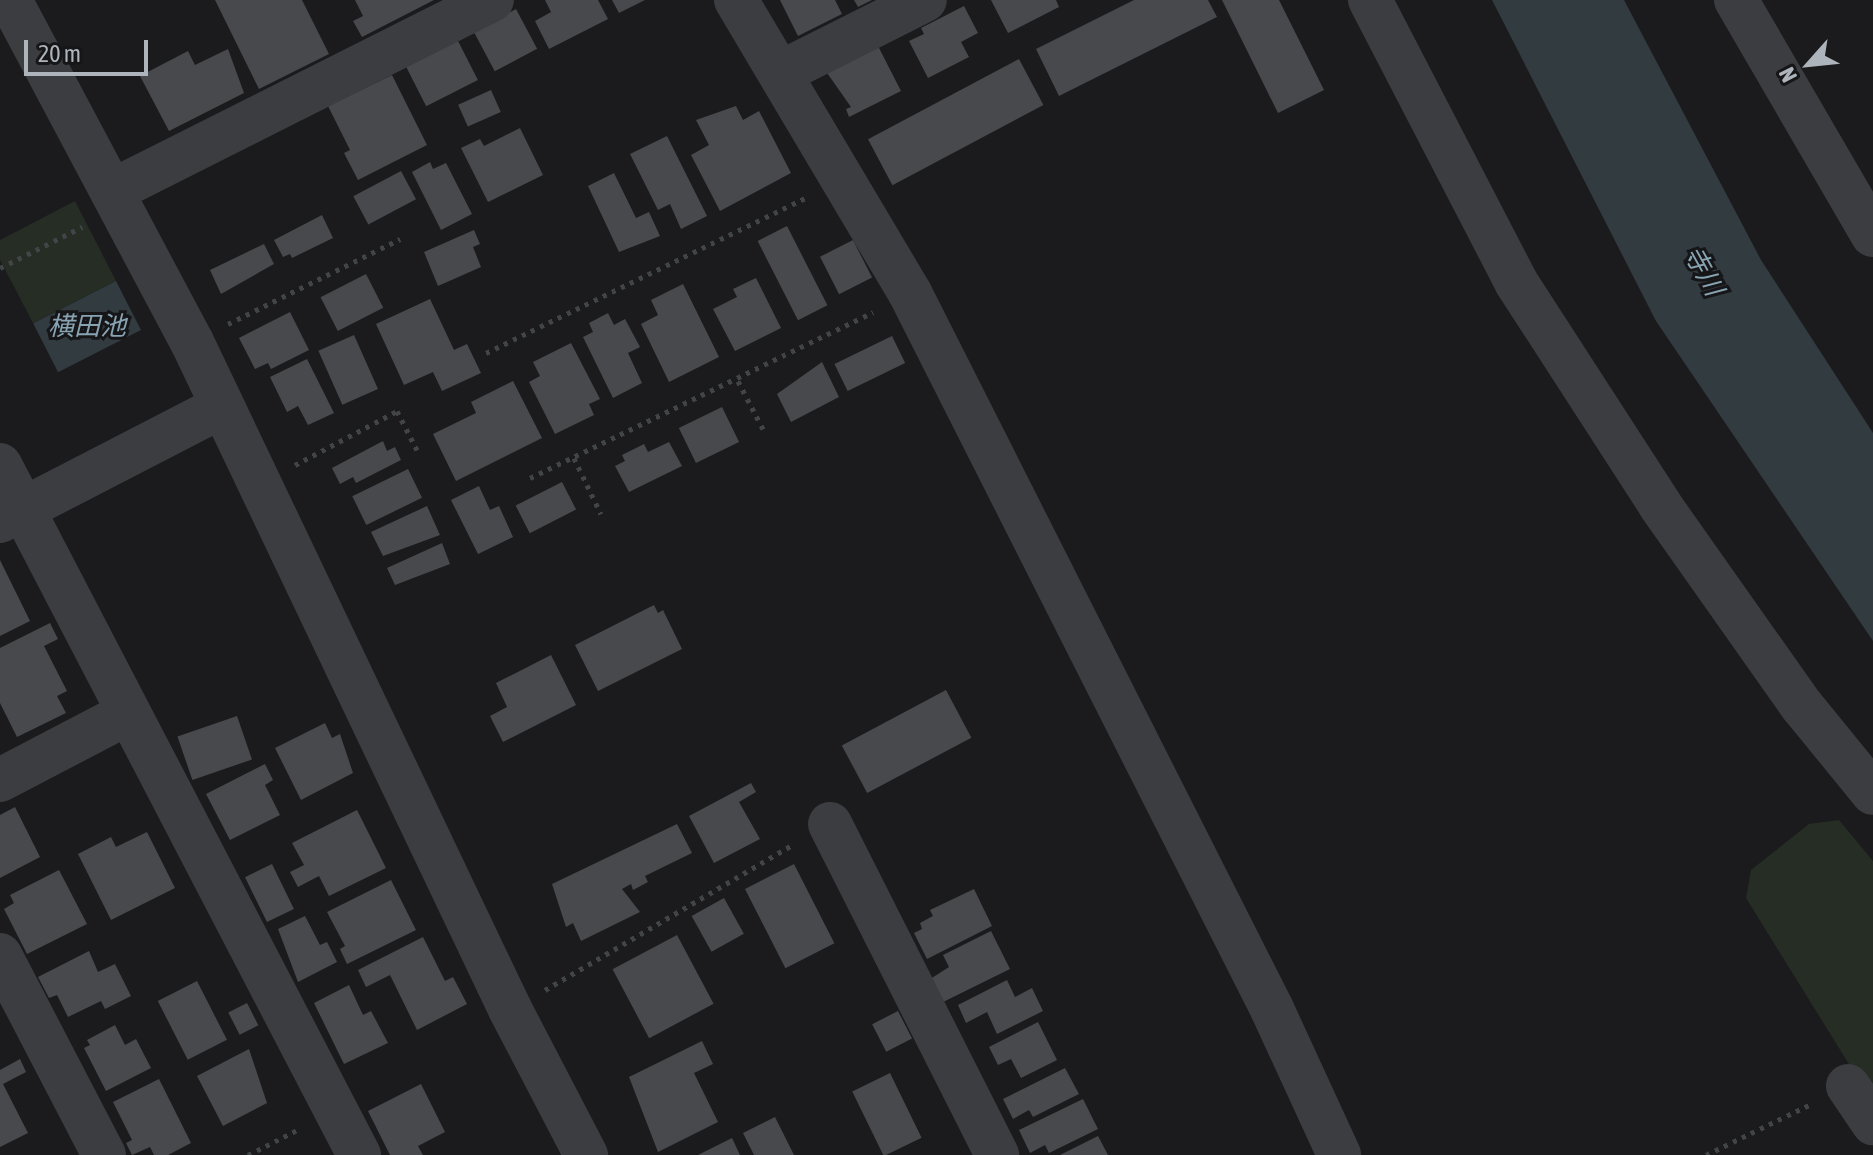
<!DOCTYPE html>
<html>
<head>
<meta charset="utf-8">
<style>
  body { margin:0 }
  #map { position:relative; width:1873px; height:1155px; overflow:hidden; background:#1b1b1d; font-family:"Asap Condensed","Noto Sans JP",sans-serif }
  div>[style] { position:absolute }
  .green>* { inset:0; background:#252d25 }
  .water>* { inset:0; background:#313b40; transform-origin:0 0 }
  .building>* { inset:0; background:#48494d; transform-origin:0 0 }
  .path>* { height:5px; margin-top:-2.5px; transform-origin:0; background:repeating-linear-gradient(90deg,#424548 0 4px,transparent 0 10px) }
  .minor>* { height:44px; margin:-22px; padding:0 22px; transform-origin:22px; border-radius:22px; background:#3c3d41 }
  span { translate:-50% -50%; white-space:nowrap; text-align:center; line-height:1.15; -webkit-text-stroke:6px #161618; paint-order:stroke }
  .water-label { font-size:26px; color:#88a4b3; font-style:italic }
  .north { position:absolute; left:1769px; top:24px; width:80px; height:80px; -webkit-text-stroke:6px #161618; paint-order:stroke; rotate:243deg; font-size:22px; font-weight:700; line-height:32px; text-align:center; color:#aeb4bb }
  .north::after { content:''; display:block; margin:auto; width:28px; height:36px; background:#aeb4bb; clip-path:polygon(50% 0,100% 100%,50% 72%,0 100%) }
  .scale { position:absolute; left:24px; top:40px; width:124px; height:36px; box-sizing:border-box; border:4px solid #aeb4bb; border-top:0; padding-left:10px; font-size:24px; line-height:28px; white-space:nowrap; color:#aeb4bb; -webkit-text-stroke:6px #161618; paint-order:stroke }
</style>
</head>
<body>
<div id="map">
  <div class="green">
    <div style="clip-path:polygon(75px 201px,116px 281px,33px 323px,0 260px,0 240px)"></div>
    <div style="clip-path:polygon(1839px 820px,1873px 861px,1873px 1103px,1746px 898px,1751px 870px,1809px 824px)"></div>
  </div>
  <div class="water">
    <div style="clip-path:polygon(1492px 0,1624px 0,1761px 260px,1873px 433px,1873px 641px,1656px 321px)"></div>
    <div style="left:116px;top:281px;width:55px;height:93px;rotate:63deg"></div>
  </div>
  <div class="building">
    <div style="clip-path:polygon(215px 0,302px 0,329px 54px,259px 89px)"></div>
    <div style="clip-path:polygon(355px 0,434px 0,362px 37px,353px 21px,363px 16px)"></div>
    <div style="clip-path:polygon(545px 0,598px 0,608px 19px,549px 49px,535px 21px,551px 12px)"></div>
    <div style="clip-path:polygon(612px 0,645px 0,619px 13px)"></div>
    <div style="clip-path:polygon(780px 0,835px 0,842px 14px,798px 36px)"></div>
    <div style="clip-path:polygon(854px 0,872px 0,858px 7px)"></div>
    <div style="clip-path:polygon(991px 0,1056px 0,1059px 7px,1008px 33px)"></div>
    <div style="clip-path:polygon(1134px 0,1208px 0,1217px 17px,1059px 96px,1036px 49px)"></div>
    <div style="clip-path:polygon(1222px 0,1279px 0,1324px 90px,1278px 113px)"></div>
    <div style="clip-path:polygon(964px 6px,978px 33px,961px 42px,969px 57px,928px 78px,909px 41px,924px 34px,921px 28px)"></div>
    <div style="left:516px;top:9px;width:45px;height:48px;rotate:62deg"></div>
    <div style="left:457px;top:39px;width:46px;height:58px;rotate:63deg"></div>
    <div style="clip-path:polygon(877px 44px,901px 91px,849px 117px,846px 109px,851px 107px,825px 70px)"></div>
    <div style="clip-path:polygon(228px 49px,244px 93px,169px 131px,140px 76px,188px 51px,195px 65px)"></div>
    <div style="left:1019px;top:59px;width:52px;height:171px;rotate:62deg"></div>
    <div style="clip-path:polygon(392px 75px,427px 145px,358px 180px,344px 153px,350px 150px,328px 106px)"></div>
    <div style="left:491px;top:90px;width:24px;height:36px;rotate:66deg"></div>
    <div style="clip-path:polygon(736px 106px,743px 120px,759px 111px,791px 173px,720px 211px,691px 155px,709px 145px,696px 120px)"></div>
    <div style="clip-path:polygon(520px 128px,543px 175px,488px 202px,461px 148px,480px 139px,484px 146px)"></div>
    <div style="clip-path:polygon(667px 136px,707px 216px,681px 229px,670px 204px,658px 210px,630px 154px)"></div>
    <div style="clip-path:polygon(430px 162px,433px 169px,446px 163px,472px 214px,441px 230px,412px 172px)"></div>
    <div style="left:401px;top:171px;width:32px;height:54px;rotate:62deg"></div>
    <div style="clip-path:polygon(614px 173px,636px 218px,649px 212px,660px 236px,619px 252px,588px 186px)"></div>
    <div style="clip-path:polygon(322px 215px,333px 238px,292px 258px,290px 254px,283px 257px,274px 240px)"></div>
    <div style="left:787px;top:226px;width:89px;height:33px;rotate:63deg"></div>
    <div style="clip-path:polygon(474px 230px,480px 244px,473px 247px,481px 267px,438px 286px,424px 252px)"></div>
    <div style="left:853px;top:240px;width:42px;height:37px;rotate:63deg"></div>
    <div style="clip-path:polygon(264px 244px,274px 264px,221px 294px,210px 270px)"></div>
    <div style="left:366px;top:274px;width:38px;height:51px;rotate:63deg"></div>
    <div style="clip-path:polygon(756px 278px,781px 328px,735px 351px,713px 309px,737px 297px,733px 289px)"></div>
    <div style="clip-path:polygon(683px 284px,719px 357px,669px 382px,641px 324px,658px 315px,651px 300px)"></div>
    <div style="clip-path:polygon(430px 299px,454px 350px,467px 344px,481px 373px,442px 391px,433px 372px,404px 385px,376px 324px)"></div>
    <div style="clip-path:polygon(290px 312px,309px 350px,271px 369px,268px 363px,255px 369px,239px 338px)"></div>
    <div style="clip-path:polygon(608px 313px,614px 325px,625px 319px,640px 347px,628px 353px,642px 383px,613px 398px,583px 337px,593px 332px,589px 323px)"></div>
    <div style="left:354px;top:335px;width:59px;height:39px;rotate:66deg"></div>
    <div style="left:892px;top:336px;width:30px;height:64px;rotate:64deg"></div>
    <div style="clip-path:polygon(571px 343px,600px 399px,589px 404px,594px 415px,555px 434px,529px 382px,540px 376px,533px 362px)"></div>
    <div style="clip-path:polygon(307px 359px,334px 413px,308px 425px,298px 406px,287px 412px,270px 377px)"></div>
    <div style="clip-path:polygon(822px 362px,839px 397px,791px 422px,777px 394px)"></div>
    <div style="clip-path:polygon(513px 381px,542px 438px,456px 481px,433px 434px,476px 413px,471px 402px)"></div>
    <div style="left:722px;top:407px;width:39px;height:48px;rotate:64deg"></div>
    <div style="clip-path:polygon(383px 441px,387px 451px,395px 447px,401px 460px,356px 483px,353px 477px,340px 484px,332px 468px)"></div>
    <div style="clip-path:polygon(669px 442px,682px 466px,629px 492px,615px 466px,625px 461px,622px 455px,644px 444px,648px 452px)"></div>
    <div style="left:408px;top:469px;width:32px;height:62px;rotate:64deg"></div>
    <div style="left:562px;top:482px;width:31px;height:52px;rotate:63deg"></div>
    <div style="clip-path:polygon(479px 486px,490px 510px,499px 506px,513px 537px,478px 554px,451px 500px)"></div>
    <div style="clip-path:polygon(427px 506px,440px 535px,383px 556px,371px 532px)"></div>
    <div style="clip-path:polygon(442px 543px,450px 564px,395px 585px,387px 568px)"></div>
    <div style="clip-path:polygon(0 560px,30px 621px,0 636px)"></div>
    <div style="clip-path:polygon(654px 605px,658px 613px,663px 610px,682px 649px,598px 691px,575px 645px)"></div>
    <div style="clip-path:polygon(50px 623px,58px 639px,44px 646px,67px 691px,57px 696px,66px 713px,17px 737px,0 703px,0 648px)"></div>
    <div style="clip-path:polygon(551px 655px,576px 705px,503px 742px,490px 716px,507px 707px,496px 683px)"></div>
    <div style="left:946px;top:690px;width:54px;height:118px;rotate:62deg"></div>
    <div style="left:237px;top:716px;width:46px;height:63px;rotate:71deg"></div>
    <div style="clip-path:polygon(325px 723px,332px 738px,340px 734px,353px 773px,301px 800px,275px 748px)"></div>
    <div style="clip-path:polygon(265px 764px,273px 780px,265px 785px,280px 815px,230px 840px,206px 794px)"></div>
    <div style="clip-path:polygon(751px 783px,756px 792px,739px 802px,760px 839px,714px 863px,689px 816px)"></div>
    <div style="clip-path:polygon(15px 807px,40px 857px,0 878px,0 815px)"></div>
    <div style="clip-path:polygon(357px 810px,386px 868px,329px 896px,319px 876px,298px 887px,290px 872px,304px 865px,292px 843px)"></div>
    <div style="clip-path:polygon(677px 824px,692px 853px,645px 876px,648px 882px,633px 890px,631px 884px,622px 889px,640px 912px,581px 941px,573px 923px,566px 927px,552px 884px)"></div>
    <div style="clip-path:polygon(147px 832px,175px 888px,111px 920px,78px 854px,111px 837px,116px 847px)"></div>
    <div style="left:272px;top:864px;width:50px;height:30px;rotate:64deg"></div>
    <div style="left:794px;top:864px;width:89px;height:55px;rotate:63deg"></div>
    <div style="clip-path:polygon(59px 870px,87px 924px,27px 954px,4px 909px,14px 903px,10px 895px)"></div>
    <div style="clip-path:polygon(391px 880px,416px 930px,347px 964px,340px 949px,345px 946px,327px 912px)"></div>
    <div style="clip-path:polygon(974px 889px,992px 926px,927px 959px,914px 933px,922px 929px,920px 923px,933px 916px,930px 910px)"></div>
    <div style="left:724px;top:898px;width:41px;height:37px;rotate:61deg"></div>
    <div style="clip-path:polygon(305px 916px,320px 945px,327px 942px,337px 962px,298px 982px,278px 929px)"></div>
    <div style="clip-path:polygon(991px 931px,1010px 969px,935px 1006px,924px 983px,949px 967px,943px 955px)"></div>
    <div style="left:677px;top:935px;width:78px;height:73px;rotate:62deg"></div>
    <div style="clip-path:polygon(423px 937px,445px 981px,453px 977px,467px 1004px,417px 1030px,390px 975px,366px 987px,358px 970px)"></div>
    <div style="clip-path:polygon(89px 951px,98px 972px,115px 964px,131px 996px,105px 1009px,101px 1001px,68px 1017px,57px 995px,49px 998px,38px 977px)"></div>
    <div style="clip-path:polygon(1007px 980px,1015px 997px,1032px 988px,1043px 1011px,997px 1034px,987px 1012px,966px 1023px,958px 1005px)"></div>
    <div style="left:197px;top:981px;width:66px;height:44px;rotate:63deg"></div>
    <div style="clip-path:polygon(349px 985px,363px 1015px,371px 1011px,388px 1043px,344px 1064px,314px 1003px)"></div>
    <div style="left:247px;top:1003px;width:25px;height:21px;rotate:63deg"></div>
    <div style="left:898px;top:1011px;width:31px;height:29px;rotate:63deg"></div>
    <div style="clip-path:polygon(1038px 1022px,1057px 1060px,1021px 1078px,1011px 1059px,998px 1065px,989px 1047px)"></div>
    <div style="clip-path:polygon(115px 1025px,125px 1045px,136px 1039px,151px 1068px,106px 1091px,84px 1048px,90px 1045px,87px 1040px)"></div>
    <div style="clip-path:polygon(702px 1041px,713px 1064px,694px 1073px,718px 1122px,658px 1152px,629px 1077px)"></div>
    <div style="clip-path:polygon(249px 1049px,267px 1103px,223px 1126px,197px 1076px)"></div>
    <div style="clip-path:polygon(20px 1059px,26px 1072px,3px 1084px,28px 1133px,0 1147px,0 1070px)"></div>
    <div style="clip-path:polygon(1065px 1068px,1079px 1094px,1033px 1117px,1029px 1110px,1013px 1119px,1003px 1099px)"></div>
    <div style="left:890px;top:1073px;width:72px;height:42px;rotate:64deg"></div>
    <div style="clip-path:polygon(159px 1079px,191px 1143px,168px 1155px,154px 1155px,150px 1147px,132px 1155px,126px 1143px,132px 1140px,113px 1102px)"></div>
    <div style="clip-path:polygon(421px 1084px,445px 1132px,418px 1146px,423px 1155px,390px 1155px,368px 1111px)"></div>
    <div style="clip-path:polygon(1083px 1099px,1098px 1129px,1049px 1153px,1045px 1145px,1030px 1153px,1019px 1130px)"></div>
    <div style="clip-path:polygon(775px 1117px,794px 1155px,754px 1155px,743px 1133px)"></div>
    <div style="clip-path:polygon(1098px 1136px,1108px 1155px,1060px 1155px)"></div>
    <div style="clip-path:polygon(732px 1138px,740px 1155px,698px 1155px)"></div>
  </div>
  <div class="path">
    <div style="left:0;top:268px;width:92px;rotate:-26.6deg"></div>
    <div style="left:228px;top:324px;width:192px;rotate:-26.3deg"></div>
    <div style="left:486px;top:353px;width:355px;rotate:-25.9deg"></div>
    <div style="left:738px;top:381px;width:56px;rotate:62.5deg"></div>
    <div style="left:574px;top:458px;width:62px;rotate:64.3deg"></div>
    <div style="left:295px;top:465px;width:115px;rotate:-27.9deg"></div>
    <div style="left:397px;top:411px;width:46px;rotate:62.9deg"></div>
    <div style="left:530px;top:478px;width:381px;rotate:-25.8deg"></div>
    <div style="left:545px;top:990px;width:286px;rotate:-30.4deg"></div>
    <div style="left:248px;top:1155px;width:57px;rotate:-27deg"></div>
    <div style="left:1706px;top:1155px;width:117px;rotate:-25.9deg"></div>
  </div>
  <div class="minor">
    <div style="left:10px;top:0;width:387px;rotate:62deg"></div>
    <div style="left:192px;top:342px;width:739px;rotate:64.51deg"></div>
    <div style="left:510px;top:1009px;width:165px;rotate:62.5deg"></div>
    <div style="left:736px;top:0;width:341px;rotate:59.3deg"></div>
    <div style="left:910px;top:293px;width:802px;rotate:63.18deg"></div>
    <div style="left:1272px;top:1009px;width:161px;rotate:65.3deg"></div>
    <div style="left:1370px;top:0;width:318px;rotate:62.6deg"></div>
    <div style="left:1516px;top:282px;width:265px;rotate:57.1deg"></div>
    <div style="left:1660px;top:505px;width:246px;rotate:54.8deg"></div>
    <div style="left:1802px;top:706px;width:112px;rotate:50.8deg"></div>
    <div style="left:1736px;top:0;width:272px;rotate:59.8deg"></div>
    <div style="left:780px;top:73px;width:162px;rotate:-26.7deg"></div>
    <div style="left:114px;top:190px;width:423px;rotate:-26.7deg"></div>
    <div style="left:0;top:465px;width:778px;rotate:62.51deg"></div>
    <div style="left:0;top:521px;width:249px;rotate:-27.3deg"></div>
    <div style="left:0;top:780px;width:142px;rotate:-27.6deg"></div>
    <div style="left:830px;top:824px;width:371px;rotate:63.2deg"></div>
    <div style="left:0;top:955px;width:225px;rotate:62.5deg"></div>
    <div style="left:1848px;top:1086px;width:45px;rotate:56deg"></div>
  </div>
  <div class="water-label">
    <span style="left:1703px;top:271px;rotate:61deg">寺川</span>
    <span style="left:87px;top:327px">横田池</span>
  </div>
  <div class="north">N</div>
  <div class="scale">20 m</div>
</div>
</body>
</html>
